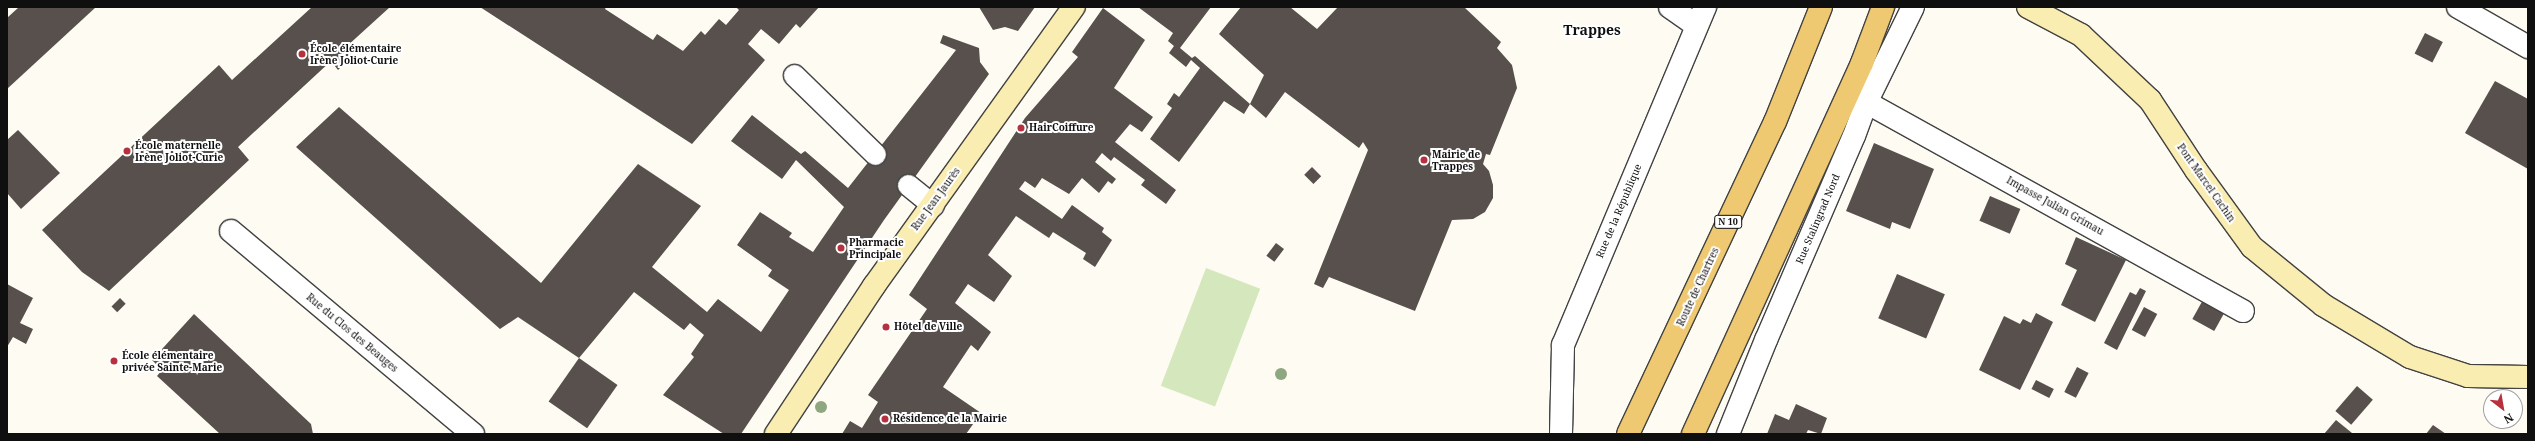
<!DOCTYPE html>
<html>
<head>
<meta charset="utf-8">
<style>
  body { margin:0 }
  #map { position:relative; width:2535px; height:441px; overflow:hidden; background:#fefbf2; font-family:"Noto Serif",serif }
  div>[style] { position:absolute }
  .green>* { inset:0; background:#d5e7bd; transform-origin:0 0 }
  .building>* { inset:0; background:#57504c; transform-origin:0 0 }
  .roads { filter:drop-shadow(1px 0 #424242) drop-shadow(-1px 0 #424242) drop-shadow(0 1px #424242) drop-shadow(0 -1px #424242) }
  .lane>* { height:21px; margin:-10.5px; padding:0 10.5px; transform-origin:10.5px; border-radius:10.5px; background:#fff }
  .street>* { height:22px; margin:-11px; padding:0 11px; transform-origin:11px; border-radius:11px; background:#fff }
  .secondary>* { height:22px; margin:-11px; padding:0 11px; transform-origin:11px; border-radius:11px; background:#faedb1 }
  .primary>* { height:22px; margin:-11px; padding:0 11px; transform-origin:11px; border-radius:11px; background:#efc971 }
  .trees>* { width:12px; height:12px; margin:-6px; border-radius:50%; background:#8fa780 }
  .dots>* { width:11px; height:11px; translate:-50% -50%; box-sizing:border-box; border:2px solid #fff; border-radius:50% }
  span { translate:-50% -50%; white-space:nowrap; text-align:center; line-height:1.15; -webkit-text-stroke:4px #fff; paint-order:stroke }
  .shield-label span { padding:1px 3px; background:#fff; border:1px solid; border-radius:3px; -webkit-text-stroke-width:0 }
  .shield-label { font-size:9px; color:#0f0f0f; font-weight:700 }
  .poi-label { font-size:10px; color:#0f0f0f; font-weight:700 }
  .left { translate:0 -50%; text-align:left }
  .street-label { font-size:10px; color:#0f0f0f }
  .district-label { font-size:14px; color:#0f0f0f; font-weight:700 }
  .frame { position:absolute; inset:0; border:8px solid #0f0f0f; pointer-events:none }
  .north { position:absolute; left:2483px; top:389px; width:40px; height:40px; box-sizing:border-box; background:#fff; border:1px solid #9f9f9f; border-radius:50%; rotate:149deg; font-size:11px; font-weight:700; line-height:16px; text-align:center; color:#0f0f0f }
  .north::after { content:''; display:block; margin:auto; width:14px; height:18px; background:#b6303e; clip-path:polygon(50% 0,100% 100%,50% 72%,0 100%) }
</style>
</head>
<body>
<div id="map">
  <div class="green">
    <div style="left:1206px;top:268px;width:58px;height:126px;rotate:21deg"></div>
  </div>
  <div class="building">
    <div style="clip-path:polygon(19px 7px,96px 7px,7px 89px,7px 18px)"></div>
    <div style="clip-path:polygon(312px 7px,390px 7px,346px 47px,353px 55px,338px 70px,331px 61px,238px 147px,249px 160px,109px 291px,82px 272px,42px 230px,219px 65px,232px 80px)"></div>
    <div style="clip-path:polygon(480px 7px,606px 7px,605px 9px,653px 40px,657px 34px,683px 51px,701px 31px,705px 35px,719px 19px,726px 25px,739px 10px,736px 7px,819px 7px,800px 28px,796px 24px,779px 44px,761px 29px,748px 44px,765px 60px,692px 144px)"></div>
    <div style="clip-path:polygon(979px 7px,1035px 7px,1018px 31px,1005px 27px,993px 30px)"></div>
    <div style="clip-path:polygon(1138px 7px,1211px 7px,1180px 48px,1192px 58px,1195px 56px,1250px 104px,1244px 114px,1224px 101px,1179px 162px,1150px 139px,1172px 108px,1167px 104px,1174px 93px,1179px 97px,1200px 68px,1191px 60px,1186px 67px,1169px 53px,1174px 46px,1168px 41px,1173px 33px)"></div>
    <div style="clip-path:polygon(1241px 7px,1290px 7px,1317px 29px,1338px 7px,1464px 7px,1501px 42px,1497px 48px,1512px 65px,1517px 88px,1490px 155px,1486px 154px,1483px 164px,1489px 171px,1493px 185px,1493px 198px,1485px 212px,1473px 219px,1452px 220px,1415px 311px,1329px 277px,1323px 288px,1314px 284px,1368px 150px,1363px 142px,1359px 148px,1285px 92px,1266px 118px,1250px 104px,1264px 75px,1219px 34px)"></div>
    <div style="clip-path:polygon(1103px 8px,1145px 40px,1114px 88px,1153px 117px,1142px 132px,1130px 124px,1115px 142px,1176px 190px,1166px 204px,1141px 185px,1145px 180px,1114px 157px,1111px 161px,1102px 153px,1095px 162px,1116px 179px,1112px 184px,1108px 181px,1099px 193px,1082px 178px,1069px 194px,1042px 178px,1035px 188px,1025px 181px,1019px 189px,1062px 219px,1072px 205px,1104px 228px,1102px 232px,1112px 240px,1095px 267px,1083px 259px,1086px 253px,1053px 232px,1049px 238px,1016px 216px,988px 255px,1012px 276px,994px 302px,968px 284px,955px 303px,991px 332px,978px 351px,971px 345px,943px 387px,981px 413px,966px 434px,842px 434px,850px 421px,862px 428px,878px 402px,868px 395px,927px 309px,909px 295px,1025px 118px,1078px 57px,1072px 52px)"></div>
    <div style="left:2425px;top:33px;width:20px;height:23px;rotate:27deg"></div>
    <div style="clip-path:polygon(943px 35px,979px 48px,980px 62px,989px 74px,884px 220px,741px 434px,724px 434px,663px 395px,694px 357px,691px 354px,704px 335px,690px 323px,684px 330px,634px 292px,579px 358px,518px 317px,500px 329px,296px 147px,339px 107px,541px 283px,638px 164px,701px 206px,652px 267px,707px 312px,718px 299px,761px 332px,789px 290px,768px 276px,772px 270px,737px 245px,760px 212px,792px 233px,789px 237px,813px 252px,844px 207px,796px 160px,782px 179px,731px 141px,752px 115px,801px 154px,805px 151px,848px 188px,956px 50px,940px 43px)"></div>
    <div style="clip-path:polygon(2495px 81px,2528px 99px,2528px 169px,2465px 133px)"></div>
    <div style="clip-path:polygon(18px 130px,60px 173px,21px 209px,7px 193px,7px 140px)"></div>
    <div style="clip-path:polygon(1874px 143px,1934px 169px,1910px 229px,1892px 222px,1890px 229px,1846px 211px)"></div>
    <div style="left:1312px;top:167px;width:13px;height:11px;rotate:45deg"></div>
    <div style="left:1990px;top:196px;width:33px;height:27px;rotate:23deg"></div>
    <div style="clip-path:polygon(2076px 237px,2126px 260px,2095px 322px,2061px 305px,2077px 270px,2065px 264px)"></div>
    <div style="left:1276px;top:243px;width:10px;height:16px;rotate:37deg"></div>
    <div style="left:1897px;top:274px;width:52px;height:48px;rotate:23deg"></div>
    <div style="clip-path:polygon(7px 284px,33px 298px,20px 323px,33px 329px,26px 344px,13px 337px,7px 347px)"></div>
    <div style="clip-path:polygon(2140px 288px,2146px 291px,2117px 350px,2104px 343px,2130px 292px,2136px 295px)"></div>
    <div style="left:120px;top:298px;width:8px;height:12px;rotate:45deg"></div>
    <div style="left:2204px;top:298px;width:25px;height:24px;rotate:29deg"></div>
    <div style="left:2144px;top:307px;width:15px;height:26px;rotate:28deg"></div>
    <div style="clip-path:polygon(2036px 313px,2053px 322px,2020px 390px,1979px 370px,2004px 316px,2020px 324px,2023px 319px,2031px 323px)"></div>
    <div style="clip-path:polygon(194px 314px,311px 424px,313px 434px,220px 434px,157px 376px,162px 370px,152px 360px)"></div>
    <div style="left:579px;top:358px;width:47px;height:53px;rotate:35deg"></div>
    <div style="left:2077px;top:367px;width:13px;height:28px;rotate:27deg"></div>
    <div style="left:2036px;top:380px;width:20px;height:10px;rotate:27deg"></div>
    <div style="left:2357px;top:386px;width:21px;height:33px;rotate:41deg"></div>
    <div style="clip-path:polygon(1796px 404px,1827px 418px,1821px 434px,1808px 430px,1806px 434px,1767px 434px,1775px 414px,1789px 420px)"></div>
    <div style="clip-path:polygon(2336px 420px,2352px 433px,2351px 434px,2324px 434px)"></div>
    <div style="clip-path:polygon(2433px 425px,2446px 434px,2426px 434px)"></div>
  </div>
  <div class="roads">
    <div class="lane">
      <div style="left:794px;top:75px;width:113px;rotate:44.3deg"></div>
      <div style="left:908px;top:185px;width:32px;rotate:39deg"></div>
    </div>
    <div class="street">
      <div style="left:1670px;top:7px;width:32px;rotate:35deg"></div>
      <div style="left:2458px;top:7px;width:81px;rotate:29.7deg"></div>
      <div style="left:1865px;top:105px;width:8px;rotate:7deg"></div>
      <div style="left:1873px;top:106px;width:423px;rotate:29deg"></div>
      <div style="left:231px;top:231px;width:316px;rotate:40deg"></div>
      <div style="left:1561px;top:434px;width:89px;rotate:-88.7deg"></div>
      <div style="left:1563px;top:345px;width:367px;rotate:-67.2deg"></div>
      <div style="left:1728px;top:434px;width:101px;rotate:-68deg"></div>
      <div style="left:1766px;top:340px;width:222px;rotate:-66.7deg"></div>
      <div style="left:1854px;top:136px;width:33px;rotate:-70deg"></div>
      <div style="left:1865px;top:105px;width:109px;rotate:-63.9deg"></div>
    </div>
    <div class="secondary">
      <div style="left:2028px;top:7px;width:60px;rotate:27.8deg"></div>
      <div style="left:2081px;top:35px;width:95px;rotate:43.3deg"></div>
      <div style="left:2150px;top:100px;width:84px;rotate:56.7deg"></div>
      <div style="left:2196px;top:170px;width:95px;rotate:54deg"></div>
      <div style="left:2252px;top:247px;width:92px;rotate:39.2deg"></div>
      <div style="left:2323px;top:305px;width:101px;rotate:30.9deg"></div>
      <div style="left:2410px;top:357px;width:61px;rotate:18.1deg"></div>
      <div style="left:2468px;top:376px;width:60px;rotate:1deg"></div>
      <div style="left:776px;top:434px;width:178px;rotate:-56.5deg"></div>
      <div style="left:874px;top:286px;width:343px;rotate:-54.4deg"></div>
    </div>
    <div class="primary">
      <div style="left:1628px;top:434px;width:345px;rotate:-64.8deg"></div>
      <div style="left:1775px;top:122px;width:124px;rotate:-68.2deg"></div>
      <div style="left:1693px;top:434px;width:408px;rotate:-65.5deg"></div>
      <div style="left:1862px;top:63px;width:60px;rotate:-69.4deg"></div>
    </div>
  </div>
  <div class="trees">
    <div style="left:1281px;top:374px"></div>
    <div style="left:821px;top:407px"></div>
  </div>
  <div class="dots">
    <div style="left:302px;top:54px;background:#b6303e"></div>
    <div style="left:1021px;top:128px;background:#b6303e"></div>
    <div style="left:127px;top:151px;background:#b6303e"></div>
    <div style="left:1424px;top:160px;background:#b6303e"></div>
    <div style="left:841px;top:248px;background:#b6303e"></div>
    <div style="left:886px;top:327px;background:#b6303e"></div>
    <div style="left:114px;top:361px;background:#b6303e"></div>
    <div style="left:885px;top:419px;background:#b6303e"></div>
  </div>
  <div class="shield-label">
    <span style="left:1728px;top:222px">N 10</span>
  </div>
  <div class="poi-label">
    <span class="left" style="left:310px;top:54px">École élémentaire<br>Irène Joliot-Curie</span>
    <span class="left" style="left:1029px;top:128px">HairCoiffure</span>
    <span class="left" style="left:135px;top:151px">École maternelle<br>Irène Joliot-Curie</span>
    <span class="left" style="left:1432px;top:160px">Mairie de<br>Trappes</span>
    <span class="left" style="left:849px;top:248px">Pharmacie<br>Principale</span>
    <span class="left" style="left:894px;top:327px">Hôtel de Ville</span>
    <span class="left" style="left:122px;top:361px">École élémentaire<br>privée Sainte-Marie</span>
    <span class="left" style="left:893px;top:419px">Résidence de la Mairie</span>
  </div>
  <div class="street-label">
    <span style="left:2206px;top:183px;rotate:55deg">Pont Marcel Cachin</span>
    <span style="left:936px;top:199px;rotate:-54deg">Rue Jean Jaurès</span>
    <span style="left:2055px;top:206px;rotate:29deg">Impasse Julian Grimau</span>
    <span style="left:1619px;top:211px;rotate:-67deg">Rue de la République</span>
    <span style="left:1818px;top:219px;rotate:-67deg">Rue Stalingrad Nord</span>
    <span style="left:1698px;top:287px;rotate:-65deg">Route de Chartres</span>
    <span style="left:352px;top:333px;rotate:40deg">Rue du Clos des Beauges</span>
  </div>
  <div class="district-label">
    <span style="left:1592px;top:30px">Trappes</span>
  </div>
  <div class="frame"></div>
  <div class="north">N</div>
</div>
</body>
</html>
